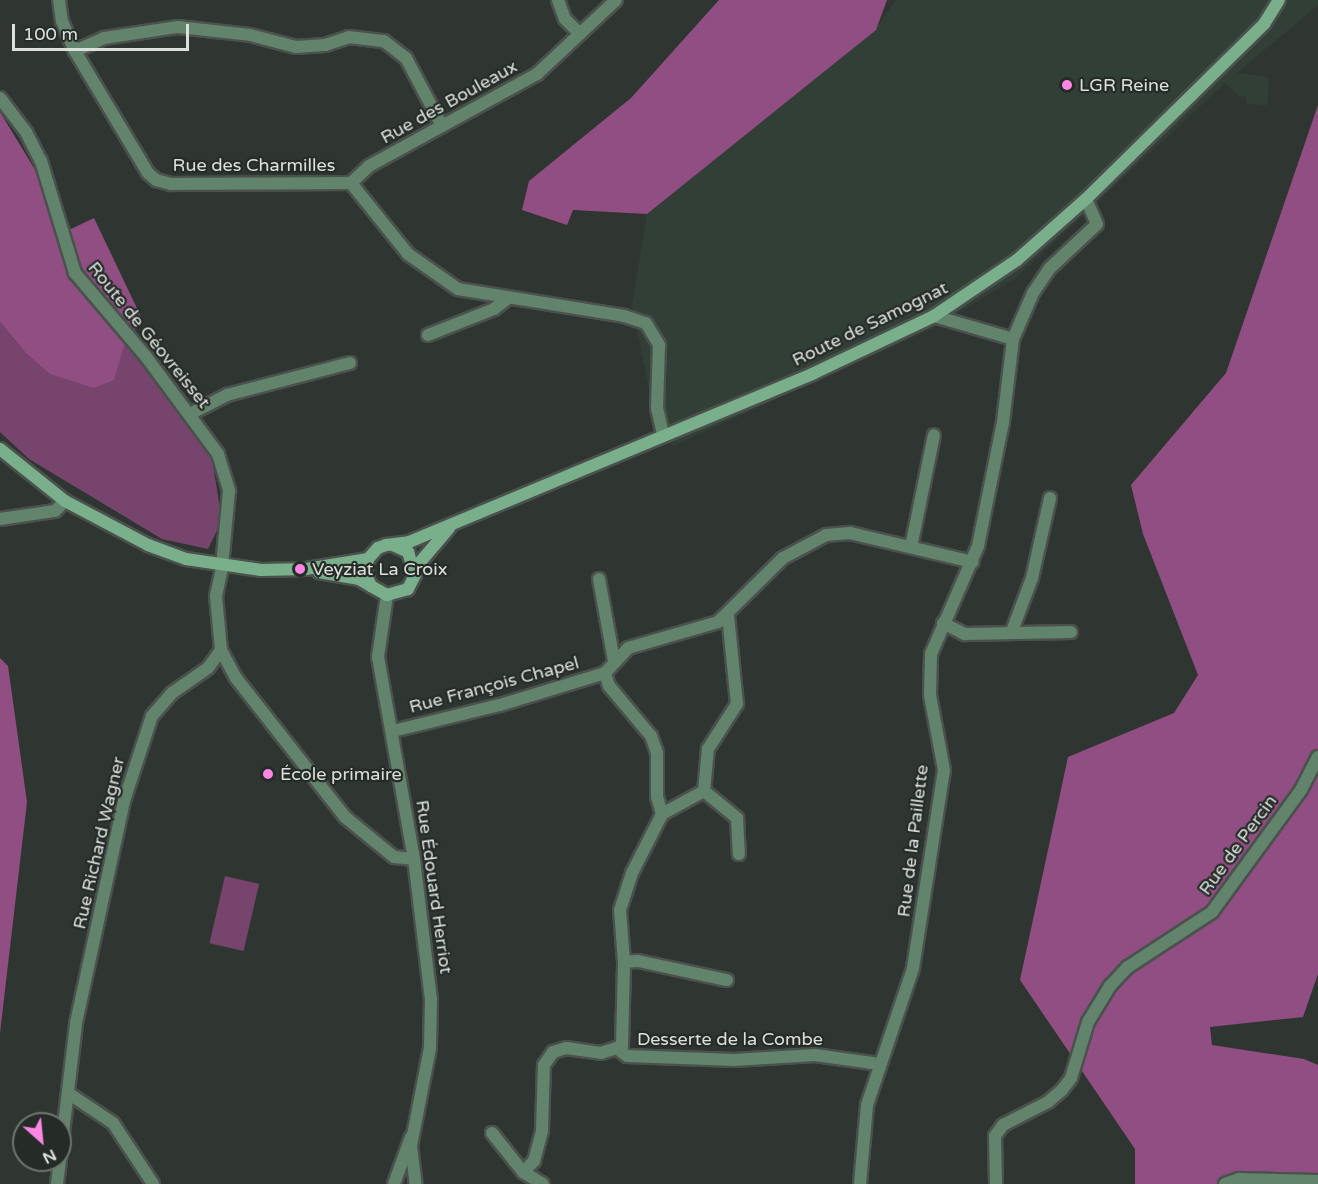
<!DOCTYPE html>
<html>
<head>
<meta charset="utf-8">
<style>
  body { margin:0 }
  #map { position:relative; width:1318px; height:1184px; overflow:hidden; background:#2f3631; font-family:"Varela Round",sans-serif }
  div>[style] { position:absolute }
  .built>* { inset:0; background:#323f36 }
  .green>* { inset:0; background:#77446d; transform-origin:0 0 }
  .forest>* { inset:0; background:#904e83 }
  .roads { filter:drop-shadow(2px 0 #4b514d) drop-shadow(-2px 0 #4b514d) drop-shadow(0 2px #4b514d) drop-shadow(0 -2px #4b514d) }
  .minor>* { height:12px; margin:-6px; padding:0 6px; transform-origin:6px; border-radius:6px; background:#62836c }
  .tertiary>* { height:12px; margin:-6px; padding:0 6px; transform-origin:6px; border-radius:6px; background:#62836c }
  .secondary>* { height:12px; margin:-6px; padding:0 6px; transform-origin:6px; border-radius:6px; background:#7aaf8c }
  .dots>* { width:16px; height:16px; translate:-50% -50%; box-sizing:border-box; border:3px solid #252c27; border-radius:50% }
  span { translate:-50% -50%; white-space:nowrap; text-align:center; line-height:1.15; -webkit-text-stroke:4.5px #252c27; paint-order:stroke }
  .poi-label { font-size:18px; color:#dce0dd }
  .left { translate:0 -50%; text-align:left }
  .street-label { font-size:18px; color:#dce0dd }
  .north { position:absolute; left:12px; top:1112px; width:60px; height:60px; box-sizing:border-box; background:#252c27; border:2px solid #6e7470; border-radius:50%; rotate:153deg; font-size:16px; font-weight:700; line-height:24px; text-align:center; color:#dce0dd }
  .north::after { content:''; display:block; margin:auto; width:21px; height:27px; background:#fb86e4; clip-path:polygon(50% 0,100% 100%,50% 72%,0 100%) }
  .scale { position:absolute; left:12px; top:24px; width:177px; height:27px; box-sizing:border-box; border:3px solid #dce0dd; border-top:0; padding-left:8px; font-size:18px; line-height:21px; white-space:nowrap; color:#dce0dd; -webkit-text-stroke:4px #252c27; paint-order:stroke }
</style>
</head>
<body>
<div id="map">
  <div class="built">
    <div style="clip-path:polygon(896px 0,1318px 0,1318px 5px,1237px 73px,1269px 77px,1267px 105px,1246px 104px,1246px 97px,1239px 96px,1225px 83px,1016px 278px,933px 328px,673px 446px,658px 434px,632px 305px,647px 214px,875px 30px)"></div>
  </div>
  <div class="green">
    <div style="clip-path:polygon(0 322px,25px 352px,126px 339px,211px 453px,222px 520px,208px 549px,162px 539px,29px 459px,0 432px)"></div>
    <div style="left:225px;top:876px;width:35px;height:69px;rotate:13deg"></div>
  </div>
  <div class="forest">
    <div style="clip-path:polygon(719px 0,887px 0,876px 30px,647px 214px,573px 210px,567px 225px,522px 210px,529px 181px,631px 98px)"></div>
    <div style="clip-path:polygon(1318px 105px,1318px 974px,1303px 1017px,1210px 1027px,1212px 1045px,1304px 1059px,1318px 1065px,1318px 1184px,1135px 1184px,1135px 1149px,1020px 980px,1068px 757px,1174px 713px,1198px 675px,1143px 534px,1131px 485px,1226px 373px)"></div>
    <div style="clip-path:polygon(0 112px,71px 229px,94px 218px,143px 321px,126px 339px,114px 380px,94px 388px,50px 374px,25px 352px,0 322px)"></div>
    <div style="clip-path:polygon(0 658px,8px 666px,27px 802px,0 1033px)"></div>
  </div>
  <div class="roads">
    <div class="minor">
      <div style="left:59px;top:0;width:21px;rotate:82deg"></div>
      <div style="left:62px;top:21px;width:33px;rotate:67deg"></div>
      <div style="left:75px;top:51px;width:142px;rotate:59.1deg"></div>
      <div style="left:148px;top:173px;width:11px;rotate:41deg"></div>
      <div style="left:156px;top:180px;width:16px;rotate:15deg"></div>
      <div style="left:171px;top:184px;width:180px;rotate:-0.3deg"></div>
      <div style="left:351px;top:183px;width:91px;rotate:51.2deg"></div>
      <div style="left:408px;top:254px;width:61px;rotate:35deg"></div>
      <div style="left:458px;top:289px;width:168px;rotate:9.2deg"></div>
      <div style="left:624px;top:316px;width:23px;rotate:18deg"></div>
      <div style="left:646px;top:323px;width:26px;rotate:59deg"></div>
      <div style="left:659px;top:345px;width:63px;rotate:91.8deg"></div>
      <div style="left:657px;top:408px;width:28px;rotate:77deg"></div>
      <div style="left:558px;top:0;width:20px;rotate:70deg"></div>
      <div style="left:565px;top:19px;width:21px;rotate:45deg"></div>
      <div style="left:75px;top:51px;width:32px;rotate:-24deg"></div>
      <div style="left:104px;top:38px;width:75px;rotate:-8.5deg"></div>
      <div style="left:178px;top:27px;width:72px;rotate:6.3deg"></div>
      <div style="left:250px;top:35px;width:48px;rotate:14.6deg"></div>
      <div style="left:296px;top:47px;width:29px;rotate:-4deg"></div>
      <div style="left:325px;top:45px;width:25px;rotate:-18deg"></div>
      <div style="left:349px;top:37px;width:35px;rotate:7deg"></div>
      <div style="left:384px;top:41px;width:28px;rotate:38deg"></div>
      <div style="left:406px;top:58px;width:77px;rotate:62.1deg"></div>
      <div style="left:351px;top:183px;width:25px;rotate:-43deg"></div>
      <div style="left:369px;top:166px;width:192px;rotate:-28.7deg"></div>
      <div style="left:537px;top:74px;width:108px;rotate:-43.1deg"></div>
      <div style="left:934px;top:316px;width:82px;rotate:16.2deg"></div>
      <div style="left:428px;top:335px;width:71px;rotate:-21.5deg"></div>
      <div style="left:494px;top:309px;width:18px;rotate:-38deg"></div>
      <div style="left:190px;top:414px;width:42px;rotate:-27.2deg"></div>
      <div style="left:227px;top:395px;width:127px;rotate:-14.6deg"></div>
      <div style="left:0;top:519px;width:56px;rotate:-8.3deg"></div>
      <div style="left:55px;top:511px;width:14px;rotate:-45deg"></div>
      <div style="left:911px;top:547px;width:114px;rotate:-78.4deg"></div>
      <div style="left:599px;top:579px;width:83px;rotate:79.6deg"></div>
      <div style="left:943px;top:623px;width:25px;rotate:27deg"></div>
      <div style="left:965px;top:634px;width:106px;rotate:-1.1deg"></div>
      <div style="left:1012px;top:631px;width:57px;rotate:-69.3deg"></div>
      <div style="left:1032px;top:578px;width:82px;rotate:-77.3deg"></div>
      <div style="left:221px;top:650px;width:32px;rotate:62deg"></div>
      <div style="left:236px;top:678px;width:177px;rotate:51.9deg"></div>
      <div style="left:345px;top:817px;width:63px;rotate:39.2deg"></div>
      <div style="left:394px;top:857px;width:20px;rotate:6deg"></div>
      <div style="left:393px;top:731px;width:110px;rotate:-13.7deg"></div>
      <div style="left:500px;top:705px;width:110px;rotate:-16.9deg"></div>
      <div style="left:605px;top:673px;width:34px;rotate:-47deg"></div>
      <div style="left:628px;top:648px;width:94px;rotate:-16.1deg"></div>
      <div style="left:718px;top:622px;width:91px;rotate:-44.6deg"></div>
      <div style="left:783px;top:558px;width:49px;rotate:-28.1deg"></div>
      <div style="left:826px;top:535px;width:24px;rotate:-5deg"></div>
      <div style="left:850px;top:533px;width:126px;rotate:13.3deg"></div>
      <div style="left:704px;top:791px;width:43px;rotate:39.3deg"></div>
      <div style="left:737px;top:818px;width:36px;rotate:87deg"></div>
      <div style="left:662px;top:814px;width:48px;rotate:-28.7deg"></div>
      <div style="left:704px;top:791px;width:42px;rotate:-84.6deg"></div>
      <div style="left:708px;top:749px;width:54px;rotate:-57.2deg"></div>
      <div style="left:737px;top:704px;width:89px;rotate:-95.8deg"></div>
      <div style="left:624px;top:962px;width:14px;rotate:-4deg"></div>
      <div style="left:638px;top:961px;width:91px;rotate:12.1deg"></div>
      <div style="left:618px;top:1049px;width:11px;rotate:38deg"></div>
      <div style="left:627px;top:1056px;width:107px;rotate:2.1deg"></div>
      <div style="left:734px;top:1060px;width:81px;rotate:-3.5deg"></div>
      <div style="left:815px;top:1055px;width:65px;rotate:8deg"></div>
      <div style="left:68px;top:1093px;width:54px;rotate:33.7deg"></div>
      <div style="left:113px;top:1123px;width:73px;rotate:56.7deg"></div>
      <div style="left:492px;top:1133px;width:50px;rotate:51.5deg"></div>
      <div style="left:523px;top:1172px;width:23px;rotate:31deg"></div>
      <div style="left:60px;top:1158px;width:136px;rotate:-83.2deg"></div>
      <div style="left:76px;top:1023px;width:227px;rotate:-77.8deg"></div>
      <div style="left:124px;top:801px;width:89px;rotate:-71.8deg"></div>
      <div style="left:152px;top:716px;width:30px;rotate:-49deg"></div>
      <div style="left:172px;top:693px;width:44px;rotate:-34.8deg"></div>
      <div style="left:208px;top:668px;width:22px;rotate:-54deg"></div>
      <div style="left:221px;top:650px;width:54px;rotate:-95.3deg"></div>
      <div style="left:216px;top:596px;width:30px;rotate:-78deg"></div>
      <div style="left:523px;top:1172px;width:16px;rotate:-45deg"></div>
      <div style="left:534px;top:1161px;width:31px;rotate:-75deg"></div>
      <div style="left:542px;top:1131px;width:66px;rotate:-88.3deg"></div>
      <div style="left:544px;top:1065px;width:16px;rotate:-55deg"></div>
      <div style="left:553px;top:1052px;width:14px;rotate:-17deg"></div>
      <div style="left:566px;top:1048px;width:35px;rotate:8deg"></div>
      <div style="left:601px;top:1053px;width:22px;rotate:-18deg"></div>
      <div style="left:622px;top:1046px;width:84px;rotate:-88.6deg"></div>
      <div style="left:624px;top:962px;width:52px;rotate:-94.4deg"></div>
      <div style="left:620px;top:910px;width:39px;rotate:-72deg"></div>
      <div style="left:632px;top:873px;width:66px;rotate:-63deg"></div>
      <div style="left:662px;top:814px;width:18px;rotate:-106deg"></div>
      <div style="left:657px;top:797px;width:44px;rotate:-90deg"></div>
      <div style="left:657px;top:753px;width:18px;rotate:-109deg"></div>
      <div style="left:651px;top:736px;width:65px;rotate:-130deg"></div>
      <div style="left:609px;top:686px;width:14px;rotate:-107deg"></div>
      <div style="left:57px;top:1184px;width:24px;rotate:-83deg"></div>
      <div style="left:394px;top:1184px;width:50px;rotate:-70.1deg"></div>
      <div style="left:860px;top:1184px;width:79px;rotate:-84.9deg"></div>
      <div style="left:867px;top:1105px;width:145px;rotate:-71.4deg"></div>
      <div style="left:913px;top:968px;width:200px;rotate:-81.1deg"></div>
      <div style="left:944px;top:770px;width:76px;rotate:-100.6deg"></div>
      <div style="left:930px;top:695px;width:41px;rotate:-88.6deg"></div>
      <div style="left:931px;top:654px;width:118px;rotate:-66.5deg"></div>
      <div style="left:978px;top:546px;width:126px;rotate:-78.6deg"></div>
      <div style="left:1003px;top:422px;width:84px;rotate:-83.1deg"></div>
      <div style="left:1013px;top:339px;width:50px;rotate:-66.5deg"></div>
      <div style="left:1033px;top:293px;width:30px;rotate:-56deg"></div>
      <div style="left:1050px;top:268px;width:64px;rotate:-43.1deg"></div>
      <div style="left:1097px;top:224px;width:27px;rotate:-114deg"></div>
      <div style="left:996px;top:1184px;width:48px;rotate:-91.2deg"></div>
      <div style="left:995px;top:1136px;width:14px;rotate:-54deg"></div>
      <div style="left:1003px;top:1125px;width:51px;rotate:-27.1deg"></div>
      <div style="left:1048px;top:1102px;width:18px;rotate:-41deg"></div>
      <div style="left:1062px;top:1090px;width:15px;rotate:-53deg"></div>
      <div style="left:1071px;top:1078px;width:59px;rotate:-73.1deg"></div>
      <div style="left:1088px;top:1022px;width:42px;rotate:-58.6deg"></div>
      <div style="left:1110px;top:986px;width:26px;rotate:-47deg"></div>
      <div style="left:1128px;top:967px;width:100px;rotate:-33.2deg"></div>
      <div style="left:1212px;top:912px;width:151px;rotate:-53.9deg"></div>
      <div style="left:1301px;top:790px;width:37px;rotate:-63deg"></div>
      <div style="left:1225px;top:1184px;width:15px;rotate:-20deg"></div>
      <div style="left:1239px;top:1179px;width:79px;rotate:1.5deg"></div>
    </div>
    <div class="tertiary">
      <div style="left:0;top:98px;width:43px;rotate:52.6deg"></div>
      <div style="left:26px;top:132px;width:33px;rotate:63deg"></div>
      <div style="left:41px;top:161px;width:117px;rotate:73.1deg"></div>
      <div style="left:75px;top:273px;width:111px;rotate:49.7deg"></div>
      <div style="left:147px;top:358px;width:119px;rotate:53.5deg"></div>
      <div style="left:218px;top:454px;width:39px;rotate:73deg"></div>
      <div style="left:229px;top:491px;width:76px;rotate:95.3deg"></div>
      <div style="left:387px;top:595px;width:63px;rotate:98.3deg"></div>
      <div style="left:378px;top:657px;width:205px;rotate:79.9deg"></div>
      <div style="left:414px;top:859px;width:141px;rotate:83.1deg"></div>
      <div style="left:431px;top:999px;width:49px;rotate:91.2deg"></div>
      <div style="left:430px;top:1048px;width:100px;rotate:101deg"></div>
      <div style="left:411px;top:1146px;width:38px;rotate:83deg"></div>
    </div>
    <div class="secondary">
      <div style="left:0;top:449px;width:83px;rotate:38.7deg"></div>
      <div style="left:65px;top:501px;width:94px;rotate:27.9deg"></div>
      <div style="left:148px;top:545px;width:40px;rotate:20.2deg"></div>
      <div style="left:186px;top:559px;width:76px;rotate:8.3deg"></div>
      <div style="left:261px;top:570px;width:45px;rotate:-1.3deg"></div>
      <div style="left:306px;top:569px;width:63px;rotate:-9.2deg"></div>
      <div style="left:393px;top:545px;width:17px;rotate:25deg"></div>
      <div style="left:408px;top:552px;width:24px;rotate:73deg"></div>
      <div style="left:415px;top:575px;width:16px;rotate:117deg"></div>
      <div style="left:408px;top:589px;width:22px;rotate:164deg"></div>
      <div style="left:387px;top:595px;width:18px;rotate:-151deg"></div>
      <div style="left:371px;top:586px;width:14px;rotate:-115deg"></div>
      <div style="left:365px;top:573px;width:14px;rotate:-78deg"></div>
      <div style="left:368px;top:559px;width:15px;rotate:-48deg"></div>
      <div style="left:378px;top:548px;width:9px;rotate:-21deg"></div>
      <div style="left:386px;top:545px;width:23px;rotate:-7deg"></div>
      <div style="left:409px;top:542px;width:437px;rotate:-22.6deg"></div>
      <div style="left:812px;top:374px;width:135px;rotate:-25.4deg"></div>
      <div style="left:934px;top:316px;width:100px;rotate:-34deg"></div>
      <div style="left:1017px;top:260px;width:92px;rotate:-41.5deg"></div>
      <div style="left:1086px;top:199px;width:250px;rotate:-44.5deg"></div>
      <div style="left:1264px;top:24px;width:28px;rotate:-58deg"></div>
      <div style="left:416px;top:567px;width:52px;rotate:-49.6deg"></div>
      <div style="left:319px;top:572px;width:41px;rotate:9.9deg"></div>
      <div style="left:359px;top:579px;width:14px;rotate:30deg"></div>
    </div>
  </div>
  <div class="dots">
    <div style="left:1067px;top:85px;background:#fb86e4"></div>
    <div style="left:300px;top:569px;background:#fb86e4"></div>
    <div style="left:268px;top:774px;background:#fb86e4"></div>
  </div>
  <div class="poi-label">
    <span class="left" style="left:1079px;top:85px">LGR Reine</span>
    <span class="left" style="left:312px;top:569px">Veyziat La Croix</span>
    <span class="left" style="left:280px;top:774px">École primaire</span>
  </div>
  <div class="street-label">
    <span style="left:449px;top:102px;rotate:-29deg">Rue des Bouleaux</span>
    <span style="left:254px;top:165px">Rue des Charmilles</span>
    <span style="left:870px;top:324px;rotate:-26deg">Route de Samognat</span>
    <span style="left:149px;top:335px;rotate:51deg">Route de Géovreisset</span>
    <span style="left:494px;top:685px;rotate:-15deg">Rue François Chapel</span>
    <span style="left:913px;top:841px;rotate:-83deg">Rue de la Paillette</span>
    <span style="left:99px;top:843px;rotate:-77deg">Rue Richard Wagner</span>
    <span style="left:1238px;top:845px;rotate:-54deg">Rue de Percin</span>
    <span style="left:434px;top:887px;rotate:82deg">Rue Édouard Herriot</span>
    <span style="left:730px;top:1039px">Desserte de la Combe</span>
  </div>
  <div class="north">N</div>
  <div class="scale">100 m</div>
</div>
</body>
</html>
